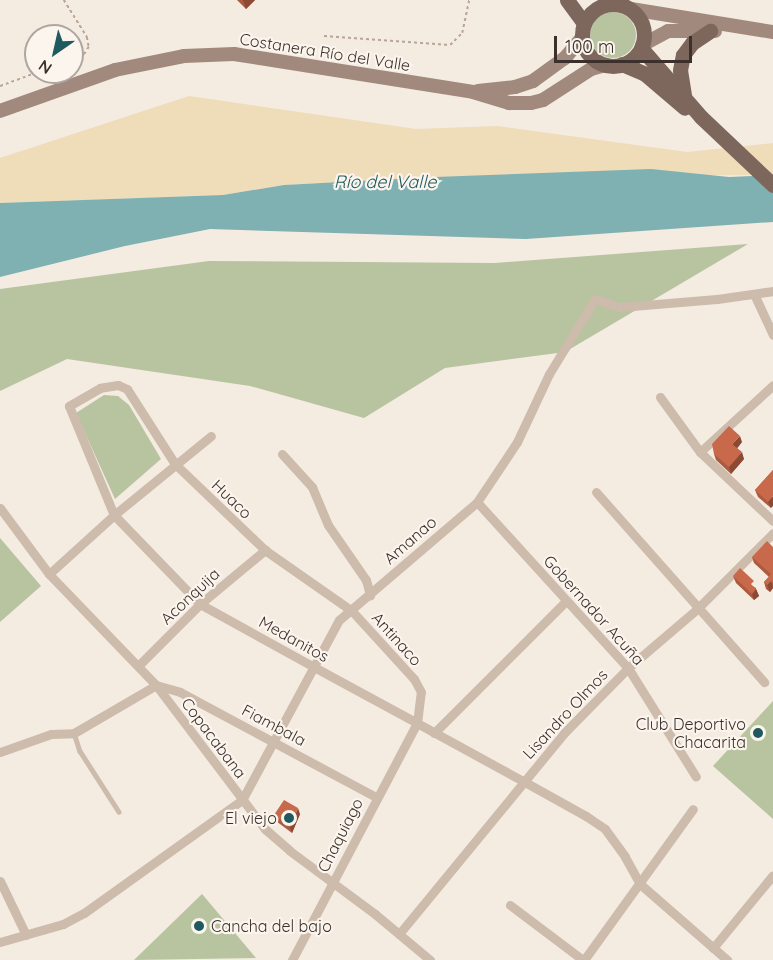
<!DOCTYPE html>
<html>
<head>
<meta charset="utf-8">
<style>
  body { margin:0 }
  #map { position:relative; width:773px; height:960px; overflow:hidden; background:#f4ebe1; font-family:Quicksand,sans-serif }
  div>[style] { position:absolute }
  .green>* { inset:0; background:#b8c4a0 }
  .round { border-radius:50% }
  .sand>* { inset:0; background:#efdcb8 }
  .water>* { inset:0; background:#7fb0b2 }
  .path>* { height:1.5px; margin-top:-0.75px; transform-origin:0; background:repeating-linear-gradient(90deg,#b9a596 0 3px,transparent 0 6px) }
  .service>* { height:4.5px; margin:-2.25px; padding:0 2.25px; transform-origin:2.25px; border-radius:2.25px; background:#cdbbac }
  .minor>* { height:9px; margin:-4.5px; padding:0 4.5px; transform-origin:4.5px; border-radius:4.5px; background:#cdbbac }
  .secondary>* { height:14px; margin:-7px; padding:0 7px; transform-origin:7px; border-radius:7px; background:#a18a7d }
  .primary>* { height:15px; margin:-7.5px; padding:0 7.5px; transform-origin:7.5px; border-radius:7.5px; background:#7d675c }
  .primary>.ring { margin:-7.5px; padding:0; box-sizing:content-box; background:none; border:15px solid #7d675c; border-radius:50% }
  .wall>* { inset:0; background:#ac5a40 }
  .shaded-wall>* { inset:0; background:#8c4a34 }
  .building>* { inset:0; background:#c8694b }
  .dots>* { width:16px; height:16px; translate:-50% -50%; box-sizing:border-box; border:3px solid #fbf5ee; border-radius:50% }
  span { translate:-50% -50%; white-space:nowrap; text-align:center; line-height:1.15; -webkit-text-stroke:4.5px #fbf5ee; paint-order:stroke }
  .street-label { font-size:16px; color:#3b302b }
  .poi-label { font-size:16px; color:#3b302b }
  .right { translate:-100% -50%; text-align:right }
  .left { translate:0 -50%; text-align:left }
  .water-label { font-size:18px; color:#1f5a5e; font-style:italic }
  .north { position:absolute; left:24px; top:24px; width:60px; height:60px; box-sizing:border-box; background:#fbf5ee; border:2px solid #aea6a0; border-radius:50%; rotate:214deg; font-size:16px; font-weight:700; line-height:24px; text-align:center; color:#3b302b }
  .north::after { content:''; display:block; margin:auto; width:21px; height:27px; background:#1f5a5e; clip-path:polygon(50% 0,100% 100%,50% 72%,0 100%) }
  .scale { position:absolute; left:554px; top:36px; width:138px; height:27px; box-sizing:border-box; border:3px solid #3b302b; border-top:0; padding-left:8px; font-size:18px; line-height:21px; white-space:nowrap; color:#3b302b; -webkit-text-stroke:4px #fbf5ee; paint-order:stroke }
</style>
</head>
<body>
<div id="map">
  <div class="green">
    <div class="round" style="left:590px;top:12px;width:46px;height:46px"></div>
    <div style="clip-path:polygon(748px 244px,565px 352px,445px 368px,364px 418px,250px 386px,67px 359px,0 391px,0 289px,209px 261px,495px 263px)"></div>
    <div style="clip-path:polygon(104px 395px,118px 396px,129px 405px,161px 459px,115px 499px,76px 413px)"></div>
    <div style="clip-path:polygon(0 538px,41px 586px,0 622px)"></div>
    <div style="clip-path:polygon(773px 701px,773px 819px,713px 766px)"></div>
    <div style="clip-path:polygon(202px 894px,256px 958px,134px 960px)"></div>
  </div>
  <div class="sand">
    <div style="clip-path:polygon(189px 96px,416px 129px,498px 126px,687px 152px,773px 143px,773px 175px,435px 177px,284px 185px,223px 195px,0 203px,0 158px)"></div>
  </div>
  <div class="water">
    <div style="clip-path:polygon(651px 169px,729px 177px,773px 175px,773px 222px,526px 239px,210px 229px,125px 246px,0 277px,0 203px,223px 195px,284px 185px,435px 177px)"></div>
  </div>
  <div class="path">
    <div style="left:64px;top:0;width:44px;rotate:58.1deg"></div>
    <div style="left:87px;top:37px;width:10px;rotate:79deg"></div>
    <div style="left:89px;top:47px;width:9px;rotate:122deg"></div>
    <div style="left:84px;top:55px;width:13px;rotate:157deg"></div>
    <div style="left:324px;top:36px;width:126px;rotate:4.1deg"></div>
    <div style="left:450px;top:45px;width:17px;rotate:-45deg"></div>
    <div style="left:462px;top:33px;width:34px;rotate:-78deg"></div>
    <div style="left:0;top:86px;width:40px;rotate:-20.2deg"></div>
  </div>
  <div class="service">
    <div style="left:74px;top:733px;width:19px;rotate:72deg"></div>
    <div style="left:80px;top:751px;width:72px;rotate:57.4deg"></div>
  </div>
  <div class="minor">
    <div style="left:754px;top:294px;width:45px;rotate:65.1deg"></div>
    <div style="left:660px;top:397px;width:68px;rotate:54deg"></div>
    <div style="left:700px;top:452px;width:100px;rotate:43.4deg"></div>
    <div style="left:700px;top:452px;width:99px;rotate:-42.5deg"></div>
    <div style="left:282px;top:454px;width:45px;rotate:47.7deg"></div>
    <div style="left:312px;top:487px;width:41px;rotate:67.2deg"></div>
    <div style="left:328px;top:525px;width:67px;rotate:55.4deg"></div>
    <div style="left:366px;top:580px;width:16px;rotate:75deg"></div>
    <div style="left:596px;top:492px;width:254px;rotate:48.5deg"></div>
    <div style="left:477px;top:502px;width:224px;rotate:47.7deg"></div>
    <div style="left:628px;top:668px;width:128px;rotate:58deg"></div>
    <div style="left:0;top:508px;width:82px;rotate:53.4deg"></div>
    <div style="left:49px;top:574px;width:154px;rotate:46.1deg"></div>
    <div style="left:156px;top:685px;width:181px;rotate:52.9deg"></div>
    <div style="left:265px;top:829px;width:33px;rotate:41deg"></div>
    <div style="left:290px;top:851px;width:106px;rotate:36.5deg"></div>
    <div style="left:375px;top:914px;width:72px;rotate:39.9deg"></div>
    <div style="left:49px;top:574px;width:88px;rotate:-42.2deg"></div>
    <div style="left:114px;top:515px;width:125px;rotate:-39.2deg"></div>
    <div style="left:138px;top:666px;width:88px;rotate:-45deg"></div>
    <div style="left:200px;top:604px;width:85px;rotate:-39.7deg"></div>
    <div style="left:434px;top:733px;width:187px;rotate:-45deg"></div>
    <div style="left:0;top:752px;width:54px;rotate:-19.4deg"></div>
    <div style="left:51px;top:734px;width:23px;rotate:-2deg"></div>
    <div style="left:74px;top:733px;width:95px;rotate:-30.3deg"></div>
    <div style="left:156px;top:685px;width:25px;rotate:16deg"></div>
    <div style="left:180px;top:692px;width:222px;rotate:28.2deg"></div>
    <div style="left:0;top:881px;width:60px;rotate:64.3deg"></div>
    <div style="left:510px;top:905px;width:91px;rotate:37deg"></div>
    <div style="left:399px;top:934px;width:260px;rotate:-50.6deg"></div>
    <div style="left:564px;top:733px;width:91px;rotate:-45.4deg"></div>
    <div style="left:628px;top:668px;width:91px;rotate:-40.5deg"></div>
    <div style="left:697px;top:609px;width:107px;rotate:-45deg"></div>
    <div style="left:0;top:942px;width:66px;rotate:-15.9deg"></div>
    <div style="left:63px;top:924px;width:24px;rotate:-28deg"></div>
    <div style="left:84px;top:913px;width:194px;rotate:-35.6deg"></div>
    <div style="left:242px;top:800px;width:204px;rotate:-61.7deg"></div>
    <div style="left:339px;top:620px;width:182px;rotate:-40.5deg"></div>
    <div style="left:477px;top:502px;width:72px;rotate:-56.3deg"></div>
    <div style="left:517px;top:442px;width:75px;rotate:-64.8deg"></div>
    <div style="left:549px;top:374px;width:88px;rotate:-58.5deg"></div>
    <div style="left:595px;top:299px;width:26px;rotate:18deg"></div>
    <div style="left:620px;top:307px;width:97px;rotate:-4.7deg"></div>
    <div style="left:717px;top:299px;width:57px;rotate:-8.1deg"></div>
    <div style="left:713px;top:948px;width:94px;rotate:-50.6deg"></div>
    <div style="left:292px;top:960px;width:268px;rotate:-62.2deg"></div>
    <div style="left:417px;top:723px;width:31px;rotate:-83deg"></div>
    <div style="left:421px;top:692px;width:15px;rotate:-118deg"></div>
    <div style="left:414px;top:679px;width:92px;rotate:-132.4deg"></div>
    <div style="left:352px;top:611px;width:106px;rotate:-145deg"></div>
    <div style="left:265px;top:550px;width:124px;rotate:-136.3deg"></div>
    <div style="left:175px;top:464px;width:89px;rotate:-122.6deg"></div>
    <div style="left:127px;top:389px;width:10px;rotate:-156deg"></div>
    <div style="left:118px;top:385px;width:18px;rotate:171deg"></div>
    <div style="left:100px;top:388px;width:36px;rotate:150deg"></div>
    <div style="left:69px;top:406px;width:118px;rotate:67.6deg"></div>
    <div style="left:114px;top:515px;width:124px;rotate:46deg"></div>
    <div style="left:200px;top:604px;width:130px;rotate:28.9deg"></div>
    <div style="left:314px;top:667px;width:117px;rotate:28.5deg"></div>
    <div style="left:417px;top:723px;width:121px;rotate:28.7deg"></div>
    <div style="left:523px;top:781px;width:72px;rotate:29.1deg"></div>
    <div style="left:586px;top:816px;width:23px;rotate:34deg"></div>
    <div style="left:605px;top:829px;width:34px;rotate:54deg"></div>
    <div style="left:625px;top:857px;width:31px;rotate:61deg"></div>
    <div style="left:640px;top:884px;width:116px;rotate:41.1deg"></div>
    <div style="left:584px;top:960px;width:186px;rotate:-54.2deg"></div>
  </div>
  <div class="secondary">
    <div style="left:631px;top:9px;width:144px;rotate:9.2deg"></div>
    <div style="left:642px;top:45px;width:30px;rotate:-28deg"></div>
    <div style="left:668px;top:31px;width:47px"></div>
    <div style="left:478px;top:91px;width:37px;rotate:-6deg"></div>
    <div style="left:515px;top:87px;width:19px;rotate:-18deg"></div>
    <div style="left:533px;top:81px;width:39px;rotate:-36deg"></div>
    <div style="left:565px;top:58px;width:26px;rotate:-50deg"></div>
    <div style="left:0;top:111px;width:122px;rotate:-19.6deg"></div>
    <div style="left:115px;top:70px;width:70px;rotate:-11.5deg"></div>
    <div style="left:184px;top:56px;width:50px;rotate:-2.3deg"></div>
    <div style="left:234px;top:54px;width:242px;rotate:9deg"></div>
    <div style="left:473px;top:92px;width:38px;rotate:17deg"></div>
    <div style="left:509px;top:103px;width:22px"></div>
    <div style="left:531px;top:103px;width:12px;rotate:-14deg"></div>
    <div style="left:543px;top:100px;width:57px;rotate:-32.9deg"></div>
    <div style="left:591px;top:69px;width:16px;rotate:-15deg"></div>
  </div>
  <div class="primary">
    <div style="left:567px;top:0;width:29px;rotate:54deg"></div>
    <div class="ring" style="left:582px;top:4px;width:47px;height:47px"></div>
    <div style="left:641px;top:48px;width:91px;rotate:49deg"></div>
    <div style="left:701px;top:117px;width:99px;rotate:43.4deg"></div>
    <div style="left:622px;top:64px;width:25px;rotate:23deg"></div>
    <div style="left:645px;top:74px;width:52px;rotate:40.4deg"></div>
    <div style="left:684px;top:95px;width:25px;rotate:-99deg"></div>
    <div style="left:680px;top:70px;width:15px;rotate:-79deg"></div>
    <div style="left:683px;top:55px;width:15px;rotate:-53deg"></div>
    <div style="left:692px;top:43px;width:22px;rotate:-34deg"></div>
  </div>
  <div class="wall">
    <div style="clip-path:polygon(237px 0,255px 0,246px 9px)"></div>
    <div style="clip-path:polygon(742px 442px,737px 448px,744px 459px,731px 474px,716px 460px,714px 454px)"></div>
    <div style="clip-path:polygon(773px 470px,771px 508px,758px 497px,755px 490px)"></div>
    <div style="clip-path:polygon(773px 547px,773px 588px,770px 592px,766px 589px,764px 582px,769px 577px,754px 563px,752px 557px)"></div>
    <div style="clip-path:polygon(733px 576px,756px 588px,756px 589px,759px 596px,754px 600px,736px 583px)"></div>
    <div style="clip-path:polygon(300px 814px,292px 833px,276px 821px,274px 815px)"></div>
  </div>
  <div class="shaded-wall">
    <div style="clip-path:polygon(243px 0,255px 0,246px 9px)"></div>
    <div style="clip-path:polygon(740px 436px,742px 442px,735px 451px,732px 444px)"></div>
    <div style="clip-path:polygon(742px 452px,744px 459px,731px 474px,729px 467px)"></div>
    <div style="clip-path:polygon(773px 496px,773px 506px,771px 508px,768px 502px)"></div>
    <div style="clip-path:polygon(771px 581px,773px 588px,770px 592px,767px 585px)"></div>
    <div style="clip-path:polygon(756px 589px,759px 596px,754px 600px,752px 594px)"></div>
    <div style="clip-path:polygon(298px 808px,300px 814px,292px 833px,290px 827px)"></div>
  </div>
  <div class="building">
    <div style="clip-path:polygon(729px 426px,740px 436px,732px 444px,742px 452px,729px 467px,714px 454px,712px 444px)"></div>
    <div style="clip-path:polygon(773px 470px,773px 496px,768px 502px,755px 490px)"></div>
    <div style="clip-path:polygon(767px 541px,773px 547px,773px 583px,771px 581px,767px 585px,764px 582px,771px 574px,752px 557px)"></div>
    <div style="clip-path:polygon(740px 568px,754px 581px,751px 584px,756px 589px,752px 594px,733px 576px)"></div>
    <div style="clip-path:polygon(284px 800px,298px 808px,290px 827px,274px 815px)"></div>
  </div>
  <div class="dots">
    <div style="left:758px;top:733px;background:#1f5a5e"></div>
    <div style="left:289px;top:818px;background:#1f5a5e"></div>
    <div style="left:199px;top:926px;background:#1f5a5e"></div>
  </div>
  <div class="street-label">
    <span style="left:325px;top:52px;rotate:9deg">Costanera Río del Valle</span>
    <span style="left:232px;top:499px;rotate:44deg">Huaco</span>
    <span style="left:410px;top:540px;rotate:-41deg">Amanao</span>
    <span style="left:190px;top:596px;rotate:-43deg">Aconquija</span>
    <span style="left:594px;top:610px;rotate:48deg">Gobernador Acuña</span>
    <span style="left:294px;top:639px;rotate:29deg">Medanitos</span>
    <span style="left:397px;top:639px;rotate:48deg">Antinaco</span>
    <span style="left:565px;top:714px;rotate:-47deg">Lisandro Olmos</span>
    <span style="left:274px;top:725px;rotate:28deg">Fiambala</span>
    <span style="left:214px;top:738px;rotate:53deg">Copacabana</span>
    <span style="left:340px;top:835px;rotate:-63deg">Chaquiago</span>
  </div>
  <div class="poi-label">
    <span class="right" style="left:746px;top:733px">Club Deportivo<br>Chacarita</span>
    <span class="right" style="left:277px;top:818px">El viejo</span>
    <span class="left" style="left:211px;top:926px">Cancha del bajo</span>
  </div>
  <div class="water-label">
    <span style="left:385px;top:182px">Río del Valle</span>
  </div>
  <div class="north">N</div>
  <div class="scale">100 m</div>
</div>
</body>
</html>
